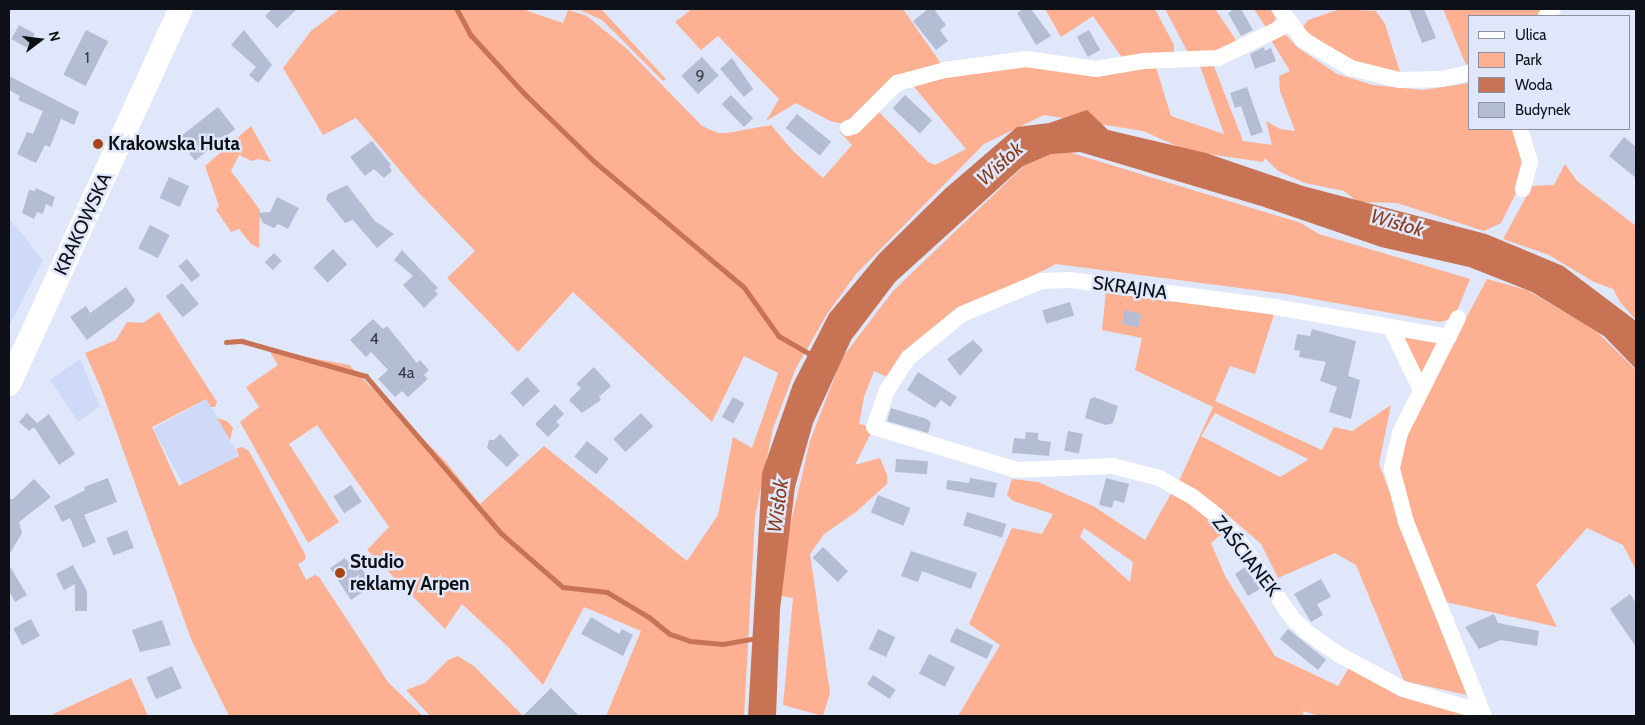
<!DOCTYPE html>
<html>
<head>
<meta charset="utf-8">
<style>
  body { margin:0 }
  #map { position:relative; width:1645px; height:725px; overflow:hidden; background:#e0e7fa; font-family:Cabin,sans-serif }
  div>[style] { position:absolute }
  .built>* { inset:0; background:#cfdaf9; transform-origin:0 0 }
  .green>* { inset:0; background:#feb092 }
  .water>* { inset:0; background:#c87353 }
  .stream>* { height:4.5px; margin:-2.25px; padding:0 2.25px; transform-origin:2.25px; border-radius:2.25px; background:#c87353 }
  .building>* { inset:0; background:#b4bdd4; transform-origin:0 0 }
  .minor>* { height:16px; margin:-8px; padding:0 8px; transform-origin:8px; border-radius:8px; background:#fff }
  .secondary>* { height:24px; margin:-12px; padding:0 12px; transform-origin:12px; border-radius:12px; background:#fff }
  .dots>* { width:14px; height:14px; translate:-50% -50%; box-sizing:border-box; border:2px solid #e0e7fa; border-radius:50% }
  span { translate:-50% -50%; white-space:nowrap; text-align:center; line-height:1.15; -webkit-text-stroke:5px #e0e7fa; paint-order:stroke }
  .number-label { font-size:16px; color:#373b46 }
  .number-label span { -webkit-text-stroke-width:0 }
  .poi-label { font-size:19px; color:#0d1017; font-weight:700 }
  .left { translate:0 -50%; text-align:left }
  .street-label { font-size:19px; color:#0d1017 }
  .water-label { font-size:20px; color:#883a18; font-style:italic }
  .frame { position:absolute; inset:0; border:10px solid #0d1017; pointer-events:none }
  .legend { position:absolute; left:1468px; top:15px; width:162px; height:115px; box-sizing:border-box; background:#e0e7fa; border:1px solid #8c919f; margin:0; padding:6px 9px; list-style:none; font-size:15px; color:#0d1017 }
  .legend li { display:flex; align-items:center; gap:10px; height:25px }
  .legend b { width:25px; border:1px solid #8c919f }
  .north { position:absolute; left:15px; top:15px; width:50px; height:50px; -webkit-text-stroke:4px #e0e7fa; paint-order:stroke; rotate:75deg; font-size:14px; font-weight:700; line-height:20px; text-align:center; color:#0d1017 }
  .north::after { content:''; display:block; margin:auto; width:18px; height:22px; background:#0d1017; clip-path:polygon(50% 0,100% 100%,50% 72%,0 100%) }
</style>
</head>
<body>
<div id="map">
  <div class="built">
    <div style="clip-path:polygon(9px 218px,43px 260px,9px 326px)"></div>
    <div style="clip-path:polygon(80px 359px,100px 406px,78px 422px,50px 380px)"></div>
    <div style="left:207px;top:399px;width:65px;height:62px;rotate:61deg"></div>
  </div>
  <div class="green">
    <div style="clip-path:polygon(340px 9px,522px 9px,563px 23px,568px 10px,587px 16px,627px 49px,702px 126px,718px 133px,728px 133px,771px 125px,793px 151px,823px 178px,852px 145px,839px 131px,857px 126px,873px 111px,880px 113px,928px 162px,935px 165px,966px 149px,909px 81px,1023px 62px,1155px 64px,1171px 116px,1224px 134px,1199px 63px,1213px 64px,1243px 141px,1272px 145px,1266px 121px,1280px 129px,1295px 131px,1280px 91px,1279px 76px,1290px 71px,1269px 37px,1285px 34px,1297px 47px,1337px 74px,1373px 85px,1423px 90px,1469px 83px,1469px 129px,1515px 129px,1522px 149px,1522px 171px,1518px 189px,1501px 223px,1484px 231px,1397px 203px,1358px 202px,1344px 191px,1305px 183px,1278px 171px,1265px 158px,1263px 162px,1188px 151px,1143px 131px,1044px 115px,984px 144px,856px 274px,827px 314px,796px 368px,773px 428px,755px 517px,744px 716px,606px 716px,641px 631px,584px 607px,543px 685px,507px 646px,462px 604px,445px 629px,367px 550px,389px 527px,317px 425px,289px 444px,339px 522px,308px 543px,240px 422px,259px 407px,246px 387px,278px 365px,269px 350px,349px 365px,445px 461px,480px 504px,544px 446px,687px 561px,718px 515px,733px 437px,752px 448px,778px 373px,744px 356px,712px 422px,573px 292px,518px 352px,447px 278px,475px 251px,417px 191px,356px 118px,323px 135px,283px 68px,311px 31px)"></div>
    <div style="clip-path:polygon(578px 9px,601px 9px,666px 79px,663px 81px,602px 20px)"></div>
    <div style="clip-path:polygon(692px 9px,903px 9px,944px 68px,906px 77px,848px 125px,830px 121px,796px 103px,766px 121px,779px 99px,718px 36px,701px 50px,675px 22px)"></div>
    <div style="clip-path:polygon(1045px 9px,1155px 9px,1174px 45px,1174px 53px,1125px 62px,1093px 16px,1061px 37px)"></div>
    <div style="clip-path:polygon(1165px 9px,1215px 9px,1240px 46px,1228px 50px,1188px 53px)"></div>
    <div style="clip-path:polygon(1254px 9px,1270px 9px,1276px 18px,1270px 27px,1267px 29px)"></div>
    <div style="clip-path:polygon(1340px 9px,1376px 11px,1385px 24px,1400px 72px,1368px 66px,1341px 56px,1302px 28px,1308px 20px)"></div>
    <div style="clip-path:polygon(1443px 9px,1545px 9px,1538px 16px,1469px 16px,1469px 64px,1466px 65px)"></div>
    <div style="clip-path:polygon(251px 126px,271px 162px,258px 159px,252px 161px,239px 155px,231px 171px,260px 210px,259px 248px,251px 244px,239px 229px,231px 232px,216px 210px,219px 206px,205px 166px)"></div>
    <div style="clip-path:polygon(1062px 150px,1301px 223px,1319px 234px,1470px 279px,1454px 318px,1440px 322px,1286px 294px,1056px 264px,962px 312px,889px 378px,874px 371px,864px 397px,859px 424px,874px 427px,855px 465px,880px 458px,887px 475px,887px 484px,856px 512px,824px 534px,810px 554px,830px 693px,823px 716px,783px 705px,793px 598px,781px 596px,783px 556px,810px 441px,842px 358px,893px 291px,1031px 159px)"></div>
    <div style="clip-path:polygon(1565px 164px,1577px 181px,1636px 226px,1636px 320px,1620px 302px,1613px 289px,1594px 282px,1549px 255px,1503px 239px,1532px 186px,1554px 185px)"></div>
    <div style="clip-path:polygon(1487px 279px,1527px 290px,1595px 330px,1636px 370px,1636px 570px,1623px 545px,1587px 528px,1536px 585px,1557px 627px,1441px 601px,1407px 507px,1396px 461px,1408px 427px)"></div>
    <div style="clip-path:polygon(evenodd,1106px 290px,1275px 311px,1255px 374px,1230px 366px,1215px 401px,1322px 450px,1334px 427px,1352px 431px,1391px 405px,1379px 464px,1467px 695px,1404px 681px,1356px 565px,1335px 553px,1278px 578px,1261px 544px,1230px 517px,1179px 481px,1213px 407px,1135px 370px,1142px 338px,1102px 330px,1106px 290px,1215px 413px,1308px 459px,1309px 459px,1280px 477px,1201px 436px,1215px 413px)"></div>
    <div style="clip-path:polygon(159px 312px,217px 402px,215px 407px,211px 407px,206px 399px,152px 427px,179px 486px,239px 456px,236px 449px,242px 447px,249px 451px,305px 554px,305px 560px,298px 564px,306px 580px,315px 575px,319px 577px,388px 682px,423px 716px,229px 716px,191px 639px,101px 389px,85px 353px,116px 340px,127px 322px,143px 323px)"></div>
    <div style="clip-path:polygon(1401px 335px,1438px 340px,1422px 376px)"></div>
    <div style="clip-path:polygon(217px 418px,227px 421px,233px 428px,230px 440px)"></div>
    <div style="clip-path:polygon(evenodd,1012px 479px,1038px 482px,1093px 506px,1145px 540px,1173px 490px,1224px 532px,1211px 543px,1225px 576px,1275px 656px,1338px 686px,1350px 666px,1476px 716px,1319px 716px,1303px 711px,1303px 716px,958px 716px,1000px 645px,969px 624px,1012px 528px,1042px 534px,1053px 514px,1013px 501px,1007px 495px,1012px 479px,1084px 528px,1133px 562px,1130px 582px,1080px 537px,1084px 528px)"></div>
    <div style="clip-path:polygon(458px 656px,475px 667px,523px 716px,430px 716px,406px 690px,425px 683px,448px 660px)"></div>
    <div style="clip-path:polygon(131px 678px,148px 716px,54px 716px,53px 714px)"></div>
  </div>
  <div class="water">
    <div style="clip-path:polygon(1087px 110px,1108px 130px,1206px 153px,1303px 186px,1486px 234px,1563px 266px,1636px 321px,1636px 369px,1604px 336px,1532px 292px,1469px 267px,1381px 247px,1261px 206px,1080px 152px,1051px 154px,1023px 166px,895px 282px,851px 340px,813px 423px,795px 487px,780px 609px,776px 716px,748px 716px,762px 473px,793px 384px,829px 314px,879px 254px,945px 189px,1017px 127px,1049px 123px)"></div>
  </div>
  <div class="stream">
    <div style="left:457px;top:9px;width:30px;rotate:62deg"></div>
    <div style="left:471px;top:35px;width:79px;rotate:47.6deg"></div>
    <div style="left:524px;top:93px;width:99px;rotate:44.2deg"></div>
    <div style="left:595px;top:162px;width:194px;rotate:40deg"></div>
    <div style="left:744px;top:287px;width:60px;rotate:54.5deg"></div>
    <div style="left:779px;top:336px;width:39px;rotate:30deg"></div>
    <div style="left:226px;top:342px;width:16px;rotate:-4deg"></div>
    <div style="left:242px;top:341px;width:129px;rotate:15.8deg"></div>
    <div style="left:366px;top:376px;width:207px;rotate:49.3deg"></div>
    <div style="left:501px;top:533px;width:82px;rotate:41.1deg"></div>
    <div style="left:563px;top:587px;width:44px;rotate:6.5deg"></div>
    <div style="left:607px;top:592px;width:49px;rotate:30.8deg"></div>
    <div style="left:649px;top:617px;width:27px;rotate:39deg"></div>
    <div style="left:670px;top:634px;width:21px;rotate:19deg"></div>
    <div style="left:690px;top:641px;width:33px;rotate:5deg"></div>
    <div style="left:723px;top:644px;width:36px;rotate:-10deg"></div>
  </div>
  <div class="building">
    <div style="clip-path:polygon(272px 9px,297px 9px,277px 28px,265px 16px)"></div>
    <div style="clip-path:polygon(928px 9px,934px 9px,946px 25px,940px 30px,948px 41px,936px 50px,913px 21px)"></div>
    <div style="clip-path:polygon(1023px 9px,1031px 9px,1051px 36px,1036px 45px,1017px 13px)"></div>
    <div style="clip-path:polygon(1234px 9px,1241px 9px,1253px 30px,1241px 36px,1228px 13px)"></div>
    <div style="clip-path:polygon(1409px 9px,1424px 9px,1436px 38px,1422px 43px)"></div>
    <div style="left:19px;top:25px;width:18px;height:16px;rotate:29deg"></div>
    <div style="left:86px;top:30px;width:25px;height:50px;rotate:27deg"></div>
    <div style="clip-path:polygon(244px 30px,272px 65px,258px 83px,249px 75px,256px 67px,231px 45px)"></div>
    <div style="left:1089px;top:30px;width:23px;height:14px;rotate:61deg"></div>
    <div style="clip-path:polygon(1264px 47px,1265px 51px,1271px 48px,1276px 61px,1255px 69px,1250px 54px)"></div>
    <div style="left:702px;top:57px;width:25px;height:28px;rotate:48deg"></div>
    <div style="clip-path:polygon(732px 58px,753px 89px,744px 97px,720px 69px)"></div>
    <div style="clip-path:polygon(9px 76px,79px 112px,74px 125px,61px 119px,50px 147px,45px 145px,36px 163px,17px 154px,27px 132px,33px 134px,43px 111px,18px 100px,20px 96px,9px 90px)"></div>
    <div style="clip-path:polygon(1247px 87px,1263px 132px,1251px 136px,1241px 106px,1235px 108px,1230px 93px)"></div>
    <div style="left:731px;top:95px;width:32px;height:13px;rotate:46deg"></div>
    <div style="left:905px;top:95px;width:37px;height:18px;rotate:43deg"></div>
    <div style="left:218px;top:107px;width:28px;height:51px;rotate:52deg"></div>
    <div style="left:797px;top:114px;width:44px;height:18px;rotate:39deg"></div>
    <div style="clip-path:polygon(1624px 137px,1636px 147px,1636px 178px,1609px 156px)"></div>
    <div style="clip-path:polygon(372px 141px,391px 165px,389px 166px,392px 171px,384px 178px,374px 169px,365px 176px,350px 157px)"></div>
    <div style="left:169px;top:177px;width:22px;height:23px;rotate:24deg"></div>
    <div style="clip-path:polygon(347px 185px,375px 221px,394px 234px,377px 248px,353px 220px,345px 223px,326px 199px,328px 194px)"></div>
    <div style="clip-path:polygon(36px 188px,55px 197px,52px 207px,46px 204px,43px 214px,37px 212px,34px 219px,22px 213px,29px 190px,35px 191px)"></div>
    <div style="clip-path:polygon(277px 197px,299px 208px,288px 229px,278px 224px,274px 228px,263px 223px,258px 213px,270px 212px)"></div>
    <div style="left:150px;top:225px;width:22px;height:26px;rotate:27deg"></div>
    <div style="left:333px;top:249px;width:21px;height:27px;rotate:47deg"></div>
    <div style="clip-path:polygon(402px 250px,438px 288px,435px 291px,438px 294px,424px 308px,403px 285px,413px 276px,394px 260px)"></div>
    <div style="left:274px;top:253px;width:11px;height:13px;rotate:45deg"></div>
    <div style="left:187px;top:259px;width:21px;height:11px;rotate:51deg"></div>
    <div style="left:182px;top:283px;width:27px;height:21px;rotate:51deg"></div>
    <div style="clip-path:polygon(126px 287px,135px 300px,132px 306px,87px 340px,70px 317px,86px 306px,90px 313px)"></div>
    <div style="left:1070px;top:302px;width:14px;height:29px;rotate:73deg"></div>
    <div style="left:1125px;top:310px;width:17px;height:14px;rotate:13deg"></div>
    <div style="clip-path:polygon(373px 319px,383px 329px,387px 326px,417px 363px,420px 360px,429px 370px,424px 375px,428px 379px,408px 397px,402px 391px,395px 397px,378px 379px,388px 370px,371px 352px,366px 357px,350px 340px)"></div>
    <div style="clip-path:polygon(1312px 329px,1356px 341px,1348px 376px,1360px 380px,1351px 419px,1329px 412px,1337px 387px,1320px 381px,1326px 362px,1299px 357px,1300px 351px,1294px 350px,1297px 334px,1310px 336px)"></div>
    <div style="clip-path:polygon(973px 340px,983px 350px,960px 376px,947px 359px)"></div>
    <div style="clip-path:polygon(594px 367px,611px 386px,599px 397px,601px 400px,582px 413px,569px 400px,581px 388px,576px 384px)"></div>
    <div style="clip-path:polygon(918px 372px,957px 397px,950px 407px,941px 400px,935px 408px,907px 390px)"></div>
    <div style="left:527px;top:377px;width:19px;height:23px;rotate:47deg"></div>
    <div style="left:733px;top:397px;width:13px;height:23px;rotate:29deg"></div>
    <div style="clip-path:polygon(1094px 397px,1118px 406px,1113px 423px,1106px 425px,1085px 418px,1090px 399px)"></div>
    <div style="clip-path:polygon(555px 404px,564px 414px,556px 422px,560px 425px,548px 437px,535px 424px)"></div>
    <div style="clip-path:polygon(891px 408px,927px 419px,931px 423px,928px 433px,887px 421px)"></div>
    <div style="clip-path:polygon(27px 413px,37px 423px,49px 414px,75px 454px,59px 465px,34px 427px,29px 431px,19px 422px)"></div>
    <div style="left:641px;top:413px;width:18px;height:38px;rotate:47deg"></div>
    <div style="left:1068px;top:431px;width:15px;height:20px;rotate:11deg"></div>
    <div style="clip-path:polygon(1026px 432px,1038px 433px,1038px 440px,1051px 442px,1049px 456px,1012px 453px,1014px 438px,1025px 439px)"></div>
    <div style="clip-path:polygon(500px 434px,519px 455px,507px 467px,487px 448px,489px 440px,494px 440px)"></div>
    <div style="left:587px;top:441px;width:28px;height:20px;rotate:39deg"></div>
    <div style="left:896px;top:459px;width:32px;height:13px;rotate:4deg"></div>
    <div style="clip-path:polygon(108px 478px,117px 502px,84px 515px,96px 542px,83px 548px,70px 518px,62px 522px,54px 506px,85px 490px,84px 487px)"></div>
    <div style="clip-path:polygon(970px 478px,997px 483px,994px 498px,946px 489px,947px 480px,969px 483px)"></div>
    <div style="clip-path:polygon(1106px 478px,1129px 484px,1124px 503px,1114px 500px,1112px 508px,1099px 505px)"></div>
    <div style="clip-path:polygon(34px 479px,51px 497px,19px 522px,22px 533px,9px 555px,9px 499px,13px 499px)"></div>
    <div style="left:351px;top:485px;width:20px;height:21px;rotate:57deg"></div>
    <div style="left:878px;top:495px;width:35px;height:19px;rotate:22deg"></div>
    <div style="left:967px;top:512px;width:41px;height:14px;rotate:17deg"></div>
    <div style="left:127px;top:530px;width:19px;height:22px;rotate:69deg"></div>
    <div style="left:823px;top:547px;width:35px;height:15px;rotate:44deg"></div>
    <div style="clip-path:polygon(911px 551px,977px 573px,971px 589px,922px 571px,918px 582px,901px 576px)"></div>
    <div style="clip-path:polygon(355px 557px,369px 580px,363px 585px,366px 590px,351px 600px,330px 568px,345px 558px,348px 562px)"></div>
    <div style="clip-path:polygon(9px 565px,27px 595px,15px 602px,9px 591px)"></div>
    <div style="clip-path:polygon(73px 565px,87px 591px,87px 611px,75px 611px,75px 584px,64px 590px,56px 574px)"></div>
    <div style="clip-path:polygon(1245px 567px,1260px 589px,1248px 596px,1235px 574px)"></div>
    <div style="clip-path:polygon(1321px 579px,1331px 597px,1317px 604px,1323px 615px,1311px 622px,1294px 594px)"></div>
    <div style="clip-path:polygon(1630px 594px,1636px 603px,1636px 647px,1610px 609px)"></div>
    <div style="clip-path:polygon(1494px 614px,1498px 623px,1539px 631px,1537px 646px,1501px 640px,1479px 649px,1465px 627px)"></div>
    <div style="clip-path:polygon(591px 617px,619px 634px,622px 629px,633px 635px,623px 656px,581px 634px)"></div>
    <div style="left:31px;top:619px;width:19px;height:20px;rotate:62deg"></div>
    <div style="clip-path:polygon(162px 620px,171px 645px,140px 652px,132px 630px)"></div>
    <div style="left:956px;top:628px;width:41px;height:15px;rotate:25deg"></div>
    <div style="left:878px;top:629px;width:19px;height:22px;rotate:25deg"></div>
    <div style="left:1288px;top:629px;width:49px;height:13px;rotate:39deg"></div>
    <div style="left:929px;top:654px;width:29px;height:22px;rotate:27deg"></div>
    <div style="left:172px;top:666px;width:24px;height:28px;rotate:66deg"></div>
    <div style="left:873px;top:675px;width:27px;height:11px;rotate:33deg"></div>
    <div style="clip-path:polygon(551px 688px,579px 716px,523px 716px)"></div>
  </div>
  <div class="minor">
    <div style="left:1280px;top:9px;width:39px;rotate:53deg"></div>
    <div style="left:1303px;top:40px;width:56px;rotate:30.3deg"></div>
    <div style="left:1351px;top:68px;width:50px;rotate:13.8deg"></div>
    <div style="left:1400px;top:80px;width:42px;rotate:-1.4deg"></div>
    <div style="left:1442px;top:79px;width:28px;rotate:-13deg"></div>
    <div style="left:1546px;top:16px;width:10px;rotate:-45deg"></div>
    <div style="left:848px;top:128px;width:6px;rotate:-18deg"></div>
    <div style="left:854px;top:126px;width:61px;rotate:-45deg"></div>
    <div style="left:897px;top:83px;width:50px;rotate:-15.2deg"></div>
    <div style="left:945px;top:70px;width:82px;rotate:-7.7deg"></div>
    <div style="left:1026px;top:59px;width:71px;rotate:8.1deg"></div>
    <div style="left:1096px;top:69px;width:49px;rotate:-9.5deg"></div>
    <div style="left:1144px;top:61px;width:74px;rotate:-2.3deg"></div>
    <div style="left:1218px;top:58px;width:79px;rotate:-25.6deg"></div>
    <div style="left:1520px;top:129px;width:34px;rotate:73deg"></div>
    <div style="left:1530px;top:162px;width:28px;rotate:105deg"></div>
    <div style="left:1458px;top:318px;width:129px;rotate:116.8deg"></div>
    <div style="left:1400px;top:433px;width:37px;rotate:103deg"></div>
    <div style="left:1392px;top:469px;width:55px;rotate:75.2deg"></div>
    <div style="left:1406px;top:522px;width:209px;rotate:68.1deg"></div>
    <div style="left:1391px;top:328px;width:69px;rotate:64.2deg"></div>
    <div style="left:1449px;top:337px;width:176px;rotate:-170.2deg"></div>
    <div style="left:1276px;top:307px;width:208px;rotate:-172.5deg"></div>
    <div style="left:1070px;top:280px;width:29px;rotate:178deg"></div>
    <div style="left:1041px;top:281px;width:86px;rotate:157.3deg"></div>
    <div style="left:962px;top:314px;width:70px;rotate:140.8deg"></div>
    <div style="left:908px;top:358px;width:38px;rotate:123deg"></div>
    <div style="left:887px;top:390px;width:39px;rotate:109deg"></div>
    <div style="left:874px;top:427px;width:148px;rotate:16.8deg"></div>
    <div style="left:1016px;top:470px;width:97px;rotate:-2.4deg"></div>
    <div style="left:1113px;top:466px;width:48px;rotate:14.6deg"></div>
    <div style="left:1159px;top:478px;width:39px;rotate:29deg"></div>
    <div style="left:1193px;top:497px;width:31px;rotate:38deg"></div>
    <div style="left:1217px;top:516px;width:28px;rotate:48deg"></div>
    <div style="left:1236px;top:537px;width:100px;rotate:55.2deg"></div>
    <div style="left:1293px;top:619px;width:21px;rotate:43deg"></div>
    <div style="left:1308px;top:633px;width:37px;rotate:35deg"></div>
    <div style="left:1338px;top:654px;width:74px;rotate:28.3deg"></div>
    <div style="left:1403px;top:689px;width:82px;rotate:16.2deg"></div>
  </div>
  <div class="secondary">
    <div style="left:9px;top:384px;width:413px;rotate:-65.4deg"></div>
  </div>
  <div class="dots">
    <div style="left:98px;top:144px;background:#a84315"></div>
    <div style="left:340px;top:573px;background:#a84315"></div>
  </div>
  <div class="number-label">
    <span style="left:87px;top:58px">1</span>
    <span style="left:700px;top:76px">9</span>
    <span style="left:374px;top:339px">4</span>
    <span style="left:406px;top:373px">4a</span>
  </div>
  <div class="poi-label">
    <span class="left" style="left:108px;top:144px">Krakowska Huta</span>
    <span class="left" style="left:350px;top:573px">Studio<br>reklamy Arpen</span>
  </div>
  <div class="street-label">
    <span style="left:83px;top:224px;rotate:-65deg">KRAKOWSKA</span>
    <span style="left:1130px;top:288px;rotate:8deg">SKRAJNA</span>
    <span style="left:1246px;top:556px;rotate:52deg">ZAŚCIANEK</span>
  </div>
  <div class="water-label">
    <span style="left:1000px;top:164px;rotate:-42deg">Wisłok</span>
    <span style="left:1397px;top:223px;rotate:16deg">Wisłok</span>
    <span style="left:778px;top:506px;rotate:-82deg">Wisłok</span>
  </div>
  <div class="frame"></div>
  <ul class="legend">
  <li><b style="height:6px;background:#fff"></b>Ulica</li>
  <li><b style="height:14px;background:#feb092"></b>Park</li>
  <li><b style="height:14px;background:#c87353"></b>Woda</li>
  <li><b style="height:14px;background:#b4bdd4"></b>Budynek</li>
  </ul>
  <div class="north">N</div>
</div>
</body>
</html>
